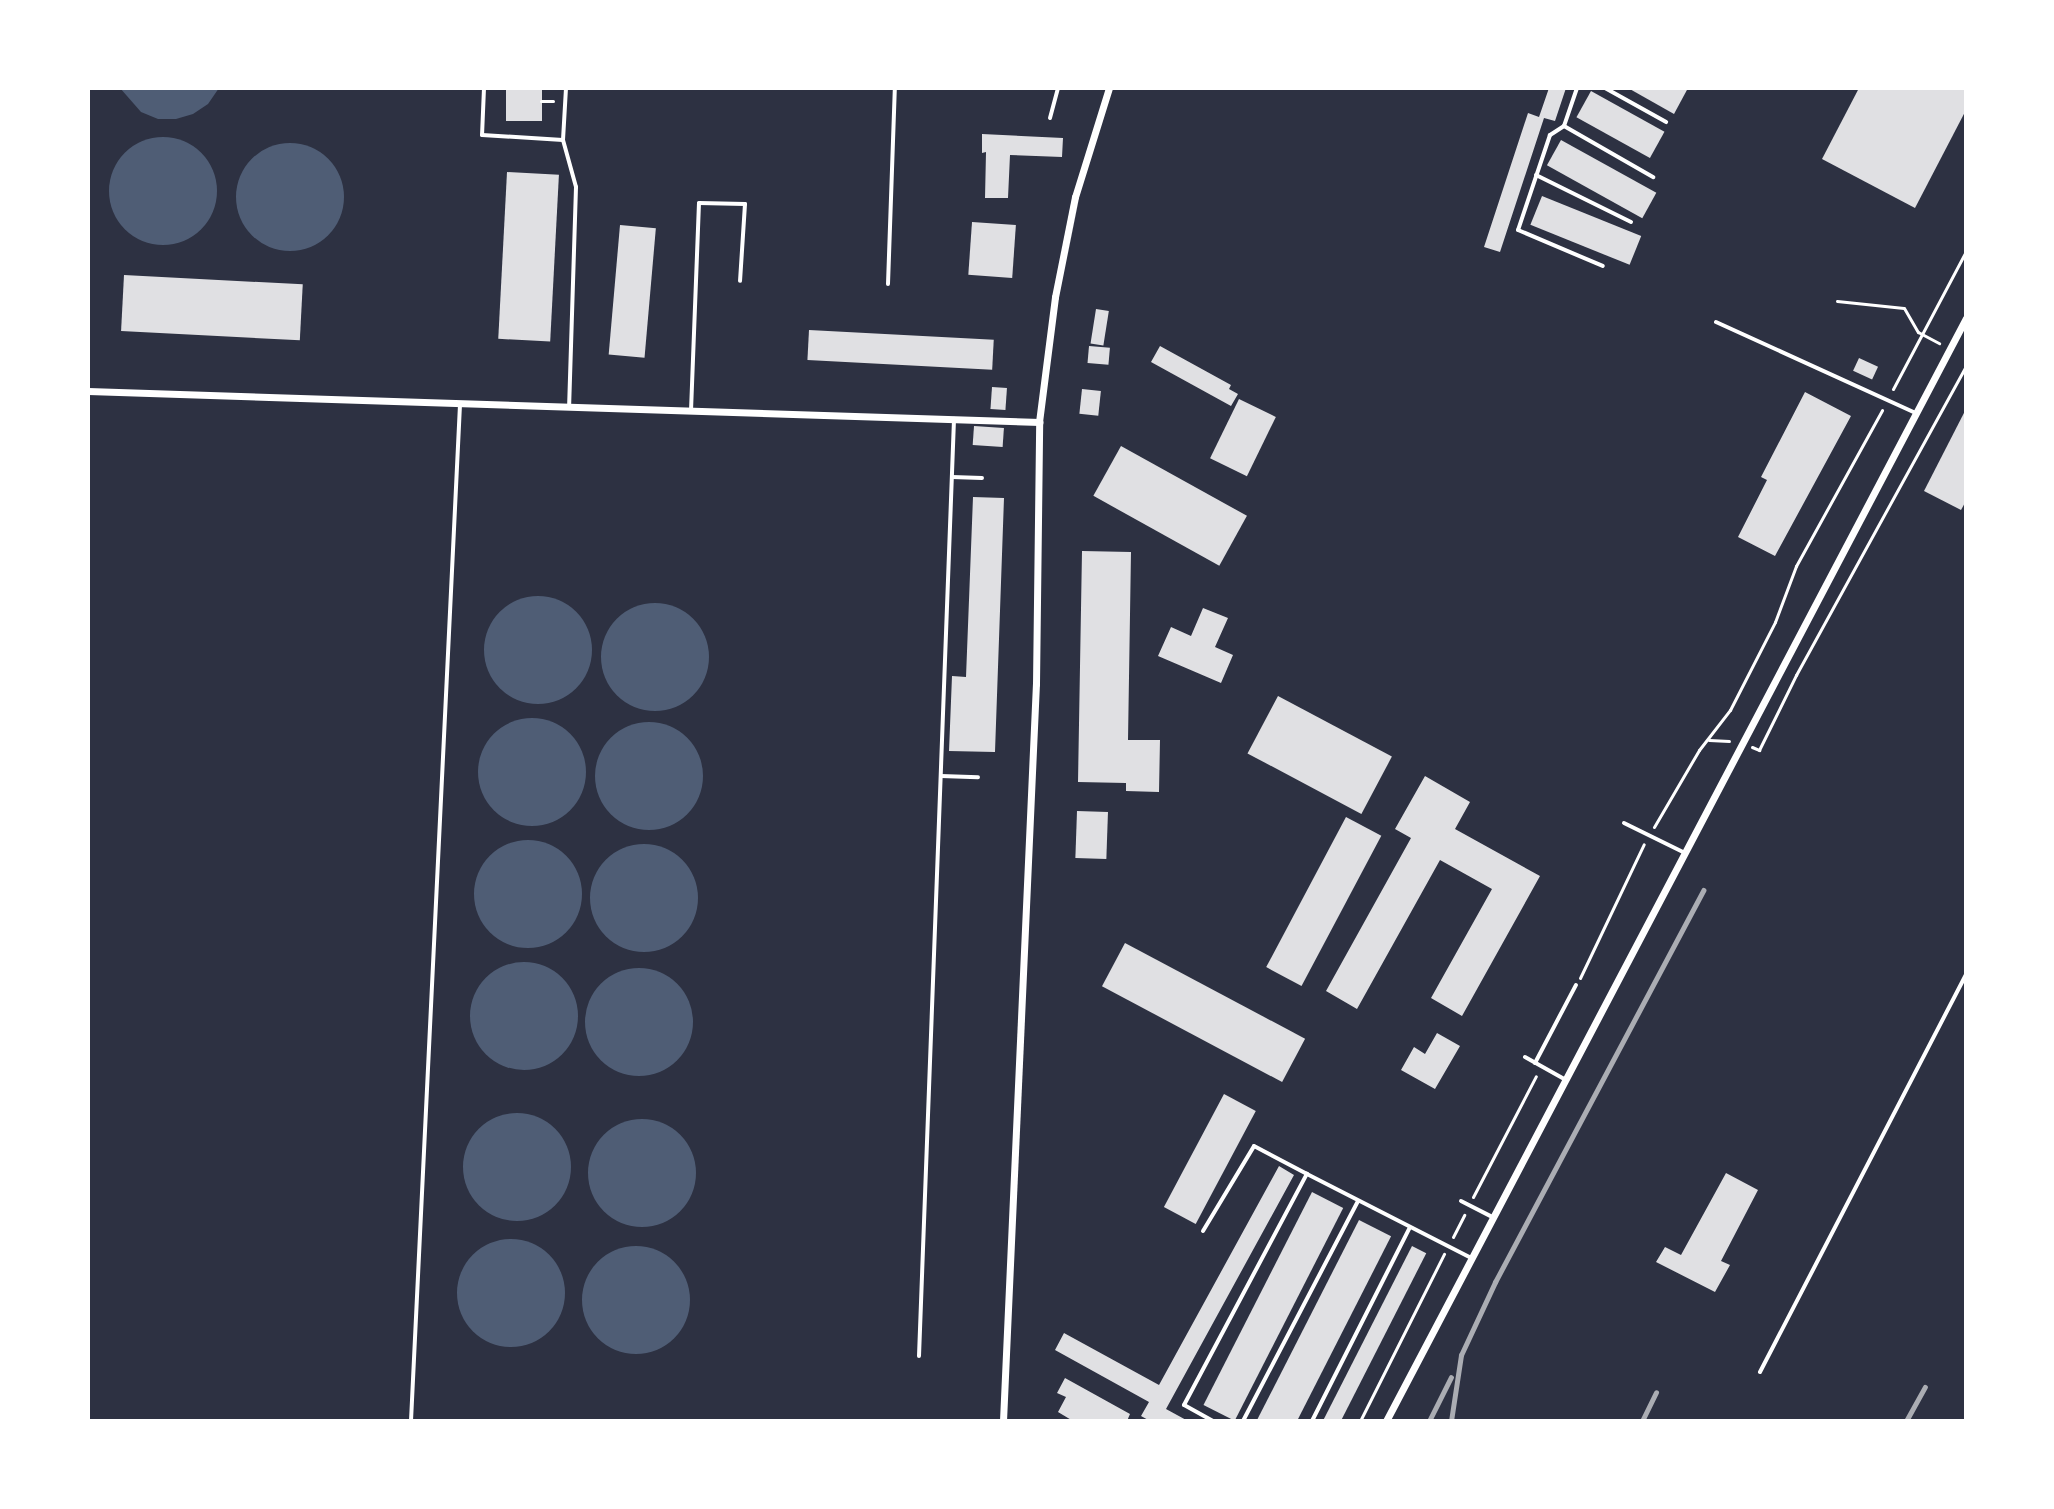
<!DOCTYPE html>
<html>
<head>
<meta charset="utf-8">
<style>
  body { margin:0 }
  #map { position:relative; width:2054px; height:1509px; overflow:hidden; background:#2d3142; font-family:"PT Sans",sans-serif }
  div>[style] { position:absolute }
  .water>* { inset:0; background:#4f5d75 }
  .round { border-radius:50% }
  .building>* { inset:0; background:#e0e0e3; transform-origin:0 0 }
  .path>* { height:3px; margin:-1.5px; padding:0 1.5px; transform-origin:1.5px; border-radius:1.5px; background:#fff }
  .service>* { height:4px; margin:-2px; padding:0 2px; transform-origin:2px; border-radius:2px; background:#fff }
  .minor>* { height:7px; margin:-3.5px; padding:0 3.5px; transform-origin:3.5px; border-radius:3.5px; background:#fff }
  .rail>* { height:5px; margin:-2.5px; padding:0 2.5px; transform-origin:2.5px; border-radius:2.5px; background:#abadb3 }
  span { translate:-50% -50%; white-space:nowrap; text-align:center; line-height:1.15; -webkit-text-stroke:8px #fff; paint-order:stroke }
  .frame { position:absolute; inset:0; border:90px solid #fff; pointer-events:none }
</style>
</head>
<body>
<div id="map">
  <div class="water">
    <div style="clip-path:polygon(120px 88px,219px 88px,208px 104px,193px 114px,176px 119px,158px 119px,141px 112px)"></div>
    <div class="round" style="left:109px;top:137px;width:108px;height:108px"></div>
    <div class="round" style="left:236px;top:143px;width:108px;height:108px"></div>
    <div class="round" style="left:484px;top:596px;width:108px;height:108px"></div>
    <div class="round" style="left:601px;top:603px;width:108px;height:108px"></div>
    <div class="round" style="left:478px;top:718px;width:108px;height:108px"></div>
    <div class="round" style="left:595px;top:722px;width:108px;height:108px"></div>
    <div class="round" style="left:474px;top:840px;width:108px;height:108px"></div>
    <div class="round" style="left:590px;top:844px;width:108px;height:108px"></div>
    <div class="round" style="left:470px;top:962px;width:108px;height:108px"></div>
    <div class="round" style="left:585px;top:968px;width:108px;height:108px"></div>
    <div class="round" style="left:463px;top:1113px;width:108px;height:108px"></div>
    <div class="round" style="left:588px;top:1119px;width:108px;height:108px"></div>
    <div class="round" style="left:457px;top:1239px;width:108px;height:108px"></div>
    <div class="round" style="left:582px;top:1246px;width:108px;height:108px"></div>
  </div>
  <div class="building">
    <div style="left:506px;top:88px;width:36px;height:33px"></div>
    <div style="clip-path:polygon(1549px 88px,1566px 88px,1555px 121px,1544px 118px,1500px 252px,1484px 247px,1528px 113px,1539px 117px)"></div>
    <div style="clip-path:polygon(1628px 88px,1688px 88px,1674px 114px)"></div>
    <div style="clip-path:polygon(1859px 88px,1966px 88px,1966px 110px,1915px 208px,1822px 159px)"></div>
    <div style="left:1591px;top:91px;width:84px;height:30px;rotate:29deg"></div>
    <div style="clip-path:polygon(982px 134px,1063px 138px,1062px 157px,1010px 155px,1008px 198px,985px 198px,986px 152px,982px 153px)"></div>
    <div style="left:1561px;top:140px;width:109px;height:29px;rotate:29deg"></div>
    <div style="left:507px;top:172px;width:52px;height:167px;rotate:3deg"></div>
    <div style="left:1542px;top:196px;width:107px;height:31px;rotate:22deg"></div>
    <div style="left:972px;top:222px;width:44px;height:53px;rotate:4deg"></div>
    <div style="left:620px;top:225px;width:36px;height:130px;rotate:5deg"></div>
    <div style="left:124px;top:275px;width:179px;height:56px;rotate:3deg"></div>
    <div style="left:1096px;top:309px;width:13px;height:35px;rotate:9deg"></div>
    <div style="left:809px;top:330px;width:185px;height:30px;rotate:3deg"></div>
    <div style="left:1089px;top:346px;width:21px;height:17px;rotate:5deg"></div>
    <div style="clip-path:polygon(1160px 346px,1231px 385px,1229px 389px,1238px 394px,1231px 406px,1151px 362px)"></div>
    <div style="left:1859px;top:358px;width:21px;height:14px;rotate:25deg"></div>
    <div style="left:992px;top:387px;width:15px;height:22px;rotate:4deg"></div>
    <div style="left:1082px;top:389px;width:19px;height:25px;rotate:6deg"></div>
    <div style="clip-path:polygon(1805px 392px,1851px 416px,1775px 556px,1738px 537px,1767px 480px,1761px 477px)"></div>
    <div style="left:1239px;top:399px;width:41px;height:66px;rotate:26deg"></div>
    <div style="clip-path:polygon(1966px 409px,1966px 501px,1961px 510px,1924px 491px)"></div>
    <div style="left:974px;top:426px;width:30px;height:19px;rotate:4deg"></div>
    <div style="left:1121px;top:446px;width:144px;height:57px;rotate:29deg"></div>
    <div style="clip-path:polygon(973px 497px,1004px 498px,995px 752px,949px 751px,952px 676px,966px 677px)"></div>
    <div style="clip-path:polygon(1082px 551px,1131px 552px,1128px 740px,1160px 740px,1159px 792px,1126px 791px,1126px 783px,1078px 782px)"></div>
    <div style="clip-path:polygon(1203px 608px,1228px 618px,1215px 647px,1233px 655px,1221px 683px,1158px 656px,1171px 627px,1191px 636px)"></div>
    <div style="left:1278px;top:696px;width:129px;height:65px;rotate:28deg"></div>
    <div style="clip-path:polygon(1425px 776px,1470px 802px,1455px 829px,1540px 876px,1462px 1016px,1431px 998px,1492px 889px,1440px 860px,1357px 1009px,1326px 991px,1411px 838px,1395px 829px)"></div>
    <div style="left:1077px;top:811px;width:31px;height:47px;rotate:2deg"></div>
    <div style="left:1346px;top:817px;width:40px;height:170px;rotate:28deg"></div>
    <div style="left:1125px;top:943px;width:204px;height:49px;rotate:28deg"></div>
    <div style="clip-path:polygon(1437px 1033px,1460px 1046px,1435px 1089px,1401px 1070px,1414px 1047px,1425px 1054px)"></div>
    <div style="left:1224px;top:1094px;width:36px;height:128px;rotate:28deg"></div>
    <div style="clip-path:polygon(1279px 1166px,1294px 1175px,1166px 1409px,1188px 1421px,1150px 1421px,1141px 1416px,1149px 1402px,1055px 1350px,1064px 1333px,1159px 1385px)"></div>
    <div style="clip-path:polygon(1726px 1173px,1758px 1190px,1721px 1261px,1730px 1265px,1715px 1292px,1656px 1262px,1665px 1247px,1681px 1255px)"></div>
    <div style="left:1312px;top:1192px;width:35px;height:239px;rotate:27deg"></div>
    <div style="left:1359px;top:1220px;width:36px;height:226px;rotate:27deg"></div>
    <div style="left:1412px;top:1246px;width:16px;height:196px;rotate:27deg"></div>
    <div style="clip-path:polygon(1065px 1378px,1130px 1414px,1127px 1421px,1073px 1421px,1058px 1412px,1066px 1397px,1057px 1393px)"></div>
  </div>
  <div class="path">
    <div style="left:541px;top:101px;width:12px"></div>
    <div style="left:1837px;top:301px;width:67px;rotate:6deg"></div>
    <div style="left:1904px;top:308px;width:28px;rotate:60deg"></div>
    <div style="left:1918px;top:332px;width:24px;rotate:28deg"></div>
    <div style="left:1893px;top:389px;width:156px;rotate:-62.1deg"></div>
    <div style="left:1709px;top:740px;width:20px;rotate:3deg"></div>
    <div style="left:1752px;top:747px;width:8px;rotate:23deg"></div>
    <div style="left:1759px;top:750px;width:84px;rotate:-63.7deg"></div>
    <div style="left:1796px;top:675px;width:353px;rotate:-61.2deg"></div>
    <div style="left:1654px;top:827px;width:89px;rotate:-59.7deg"></div>
    <div style="left:1699px;top:750px;width:51px;rotate:-52.2deg"></div>
    <div style="left:1730px;top:710px;width:99px;rotate:-62.9deg"></div>
    <div style="left:1775px;top:622px;width:60px;rotate:-69.4deg"></div>
    <div style="left:1796px;top:566px;width:178px;rotate:-61.1deg"></div>
    <div style="left:1580px;top:978px;width:148px;rotate:-64.5deg"></div>
    <div style="left:1473px;top:1197px;width:136px;rotate:-62.5deg"></div>
    <div style="left:1453px;top:1237px;width:25px;rotate:-63deg"></div>
    <div style="left:1360px;top:1421px;width:187px;rotate:-63.3deg"></div>
  </div>
  <div class="service">
    <div style="left:484px;top:88px;width:47px;rotate:92.4deg"></div>
    <div style="left:482px;top:135px;width:81px;rotate:3.5deg"></div>
    <div style="left:566px;top:88px;width:52px;rotate:93.3deg"></div>
    <div style="left:563px;top:140px;width:49px;rotate:74.5deg"></div>
    <div style="left:576px;top:187px;width:220px;rotate:91.8deg"></div>
    <div style="left:1577px;top:88px;width:40px;rotate:108.9deg"></div>
    <div style="left:1564px;top:126px;width:17px;rotate:147deg"></div>
    <div style="left:1550px;top:135px;width:100px;rotate:108.6deg"></div>
    <div style="left:1518px;top:230px;width:92px;rotate:23deg"></div>
    <div style="left:1605px;top:88px;width:70px;rotate:29.1deg"></div>
    <div style="left:1050px;top:118px;width:31px;rotate:-75deg"></div>
    <div style="left:1564px;top:126px;width:103px;rotate:29.8deg"></div>
    <div style="left:1966px;top:153px;width:6px;rotate:90deg"></div>
    <div style="left:1536px;top:175px;width:106px;rotate:26.3deg"></div>
    <div style="left:888px;top:284px;width:196px;rotate:-88deg"></div>
    <div style="left:1716px;top:322px;width:220px;rotate:24.5deg"></div>
    <div style="left:691px;top:411px;width:208px;rotate:-87.8deg"></div>
    <div style="left:699px;top:203px;width:46px;rotate:1.2deg"></div>
    <div style="left:745px;top:204px;width:77px;rotate:93.7deg"></div>
    <div style="left:952px;top:477px;width:30px;rotate:2deg"></div>
    <div style="left:941px;top:776px;width:37px;rotate:2deg"></div>
    <div style="left:1624px;top:823px;width:68px;rotate:26.2deg"></div>
    <div style="left:1525px;top:1057px;width:47px;rotate:29.3deg"></div>
    <div style="left:1535px;top:1063px;width:88px;rotate:-62.3deg"></div>
    <div style="left:1461px;top:1201px;width:36px;rotate:27deg"></div>
    <div style="left:1203px;top:1231px;width:99px;rotate:-59deg"></div>
    <div style="left:1254px;top:1146px;width:60px;rotate:27.8deg"></div>
    <div style="left:919px;top:1356px;width:938px;rotate:-87.86deg"></div>
    <div style="left:1760px;top:1372px;width:448px;rotate:-62.6deg"></div>
    <div style="left:411px;top:1421px;width:1019px;rotate:-87.24deg"></div>
    <div style="left:1213px;top:1421px;width:33px;rotate:-151deg"></div>
    <div style="left:1184px;top:1405px;width:262px;rotate:-62deg"></div>
    <div style="left:1307px;top:1174px;width:184px;rotate:27.1deg"></div>
    <div style="left:1243px;top:1421px;width:248px;rotate:-62.4deg"></div>
    <div style="left:1312px;top:1421px;width:217px;rotate:-63.2deg"></div>
  </div>
  <div class="minor">
    <div style="left:88px;top:391px;width:952px;rotate:1.87deg"></div>
    <div style="left:1003px;top:1421px;width:738px;rotate:-87.44deg"></div>
    <div style="left:1036px;top:684px;width:262px;rotate:-89.3deg"></div>
    <div style="left:1039px;top:422px;width:126px;rotate:-82.7deg"></div>
    <div style="left:1055px;top:297px;width:102px;rotate:-78.7deg"></div>
    <div style="left:1075px;top:197px;width:114px;rotate:-72.7deg"></div>
    <div style="left:1386px;top:1421px;width:1246px;rotate:-62.26deg"></div>
  </div>
  <div class="rail">
    <div style="left:1429px;top:1421px;width:49px;rotate:-63.4deg"></div>
    <div style="left:1451px;top:1421px;width:67px;rotate:-81.4deg"></div>
    <div style="left:1461px;top:1355px;width:81px;rotate:-65deg"></div>
    <div style="left:1495px;top:1282px;width:444px;rotate:-62deg"></div>
    <div style="left:1642px;top:1421px;width:32px;rotate:-64deg"></div>
    <div style="left:1906px;top:1421px;width:39px;rotate:-61deg"></div>
  </div>
  <div class="frame"></div>
</div>
</body>
</html>
